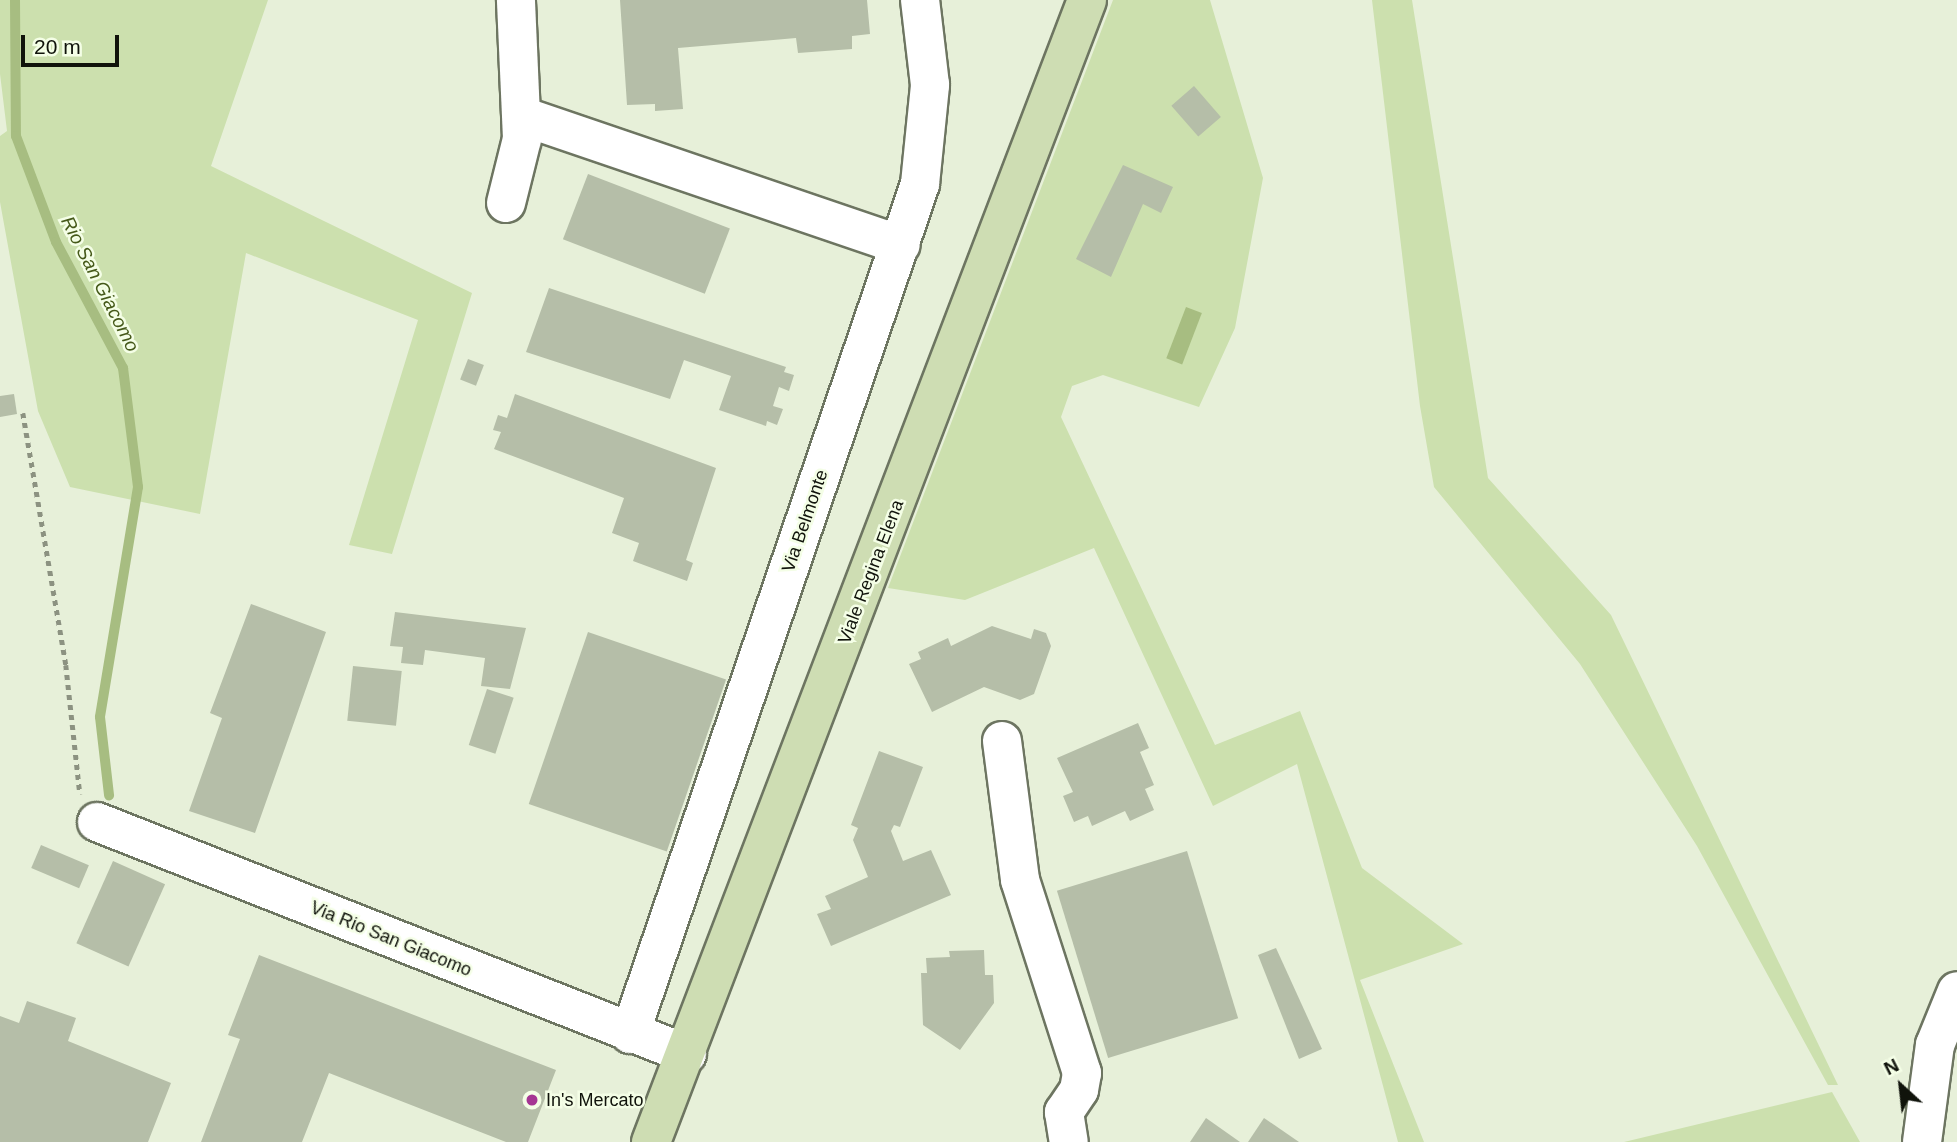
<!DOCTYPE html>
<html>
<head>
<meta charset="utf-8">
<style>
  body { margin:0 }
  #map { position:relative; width:1957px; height:1142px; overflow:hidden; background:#e7f0d9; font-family:Helvetica,sans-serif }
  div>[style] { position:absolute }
  .green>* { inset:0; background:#cce0ae }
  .water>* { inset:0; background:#a7bd81; transform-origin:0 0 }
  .stream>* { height:10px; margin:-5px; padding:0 5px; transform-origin:5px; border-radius:5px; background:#a7bd81 }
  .building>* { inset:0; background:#b5bea8; transform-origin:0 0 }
  .path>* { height:4.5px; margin-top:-2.25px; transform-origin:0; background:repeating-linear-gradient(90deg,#8c9281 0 5px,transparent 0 10px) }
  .roads { filter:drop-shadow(2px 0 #6d7561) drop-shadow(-2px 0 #6d7561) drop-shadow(0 2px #6d7561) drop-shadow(0 -2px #6d7561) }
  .minor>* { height:38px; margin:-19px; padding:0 19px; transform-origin:19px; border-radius:19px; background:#fff }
  .major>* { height:38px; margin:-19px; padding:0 19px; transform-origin:19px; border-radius:19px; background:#ceddb3 }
  .dots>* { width:19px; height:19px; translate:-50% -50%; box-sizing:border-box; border:4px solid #f4fee6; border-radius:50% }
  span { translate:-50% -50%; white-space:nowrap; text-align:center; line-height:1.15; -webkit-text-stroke:5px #f4fee6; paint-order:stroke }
  .street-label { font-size:18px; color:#10130b }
  .poi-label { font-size:18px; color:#10130b }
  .left { translate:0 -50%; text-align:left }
  .water-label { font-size:19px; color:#455919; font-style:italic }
  .north { position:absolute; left:1866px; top:1051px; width:70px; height:70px; -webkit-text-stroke:5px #f4fee6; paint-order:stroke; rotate:333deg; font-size:19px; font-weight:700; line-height:28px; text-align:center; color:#10130b }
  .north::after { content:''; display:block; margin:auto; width:24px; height:32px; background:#10130b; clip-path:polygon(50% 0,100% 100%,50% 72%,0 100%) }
  .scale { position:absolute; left:21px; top:35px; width:98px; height:32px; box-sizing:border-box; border:4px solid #10130b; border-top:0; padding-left:9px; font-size:21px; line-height:24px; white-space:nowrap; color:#10130b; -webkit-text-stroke:5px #f4fee6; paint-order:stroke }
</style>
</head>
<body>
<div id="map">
  <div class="green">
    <div style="clip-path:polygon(0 0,268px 0,211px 166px,472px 293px,392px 554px,349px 545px,418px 320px,246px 253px,200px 514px,70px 487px,38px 411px,0 202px,0 136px,7px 131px,0 74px)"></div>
    <div style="clip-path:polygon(1113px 0,1210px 0,1263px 178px,1235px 328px,1199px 407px,1103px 375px,1072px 386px,1061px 417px,1215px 745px,1300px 711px,1362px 868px,1463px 944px,1360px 980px,1424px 1142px,1398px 1142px,1297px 764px,1213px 806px,1094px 548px,965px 600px,888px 588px)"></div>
    <div style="clip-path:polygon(1372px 0,1412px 0,1488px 478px,1611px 615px,1838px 1085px,1828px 1085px,1697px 846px,1580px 664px,1434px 487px,1420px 406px)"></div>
    <div style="clip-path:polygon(1832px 1092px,1860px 1142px,1624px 1142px)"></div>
  </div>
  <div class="water">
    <div style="left:1186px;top:307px;width:17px;height:55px;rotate:21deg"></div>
  </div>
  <div class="stream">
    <div style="left:15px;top:0;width:136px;rotate:89.6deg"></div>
    <div style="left:16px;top:136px;width:113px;rotate:69.3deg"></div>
    <div style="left:56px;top:242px;width:143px;rotate:62deg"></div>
    <div style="left:123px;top:368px;width:120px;rotate:82.8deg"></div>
    <div style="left:138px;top:487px;width:233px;rotate:99.4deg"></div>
    <div style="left:100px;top:717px;width:79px;rotate:83.4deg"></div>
  </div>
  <div class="building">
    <div style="clip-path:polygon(620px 0,867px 0,870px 34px,852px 36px,852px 49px,798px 53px,796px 38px,678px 48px,683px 109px,655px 111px,655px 104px,627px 105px)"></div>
    <div style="left:1194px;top:86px;width:41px;height:30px;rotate:49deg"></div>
    <div style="clip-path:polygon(1123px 165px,1173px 187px,1161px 213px,1143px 204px,1111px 277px,1076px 259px)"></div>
    <div style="left:588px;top:174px;width:152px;height:70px;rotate:21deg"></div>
    <div style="clip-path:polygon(549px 288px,786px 367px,784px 372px,794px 375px,789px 391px,779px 387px,773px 406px,783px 409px,777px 425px,767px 421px,766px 426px,719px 410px,731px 376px,684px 360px,670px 399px,526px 352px)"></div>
    <div style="left:468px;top:359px;width:17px;height:22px;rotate:21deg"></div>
    <div style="clip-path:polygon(14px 394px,17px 414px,0 417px,0 396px)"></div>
    <div style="clip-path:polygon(515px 394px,716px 468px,686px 560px,693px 563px,687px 581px,633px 561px,639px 543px,612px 533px,624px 498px,494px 449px,501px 432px,493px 430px,498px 415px,507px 418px)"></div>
    <div style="clip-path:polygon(251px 604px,326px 632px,255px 833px,189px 811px,222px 718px,210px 713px)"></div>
    <div style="clip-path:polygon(395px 612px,526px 628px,510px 689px,481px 686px,485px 658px,425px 650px,423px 665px,401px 663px,403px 647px,390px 646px)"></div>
    <div style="clip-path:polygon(992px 626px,1031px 639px,1034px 629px,1046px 633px,1051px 646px,1034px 694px,1020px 700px,984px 687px,932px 712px,909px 664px,921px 659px,918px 652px,948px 638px,951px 646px)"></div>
    <div style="left:588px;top:632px;width:146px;height:182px;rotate:19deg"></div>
    <div style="left:353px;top:666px;width:49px;height:55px;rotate:6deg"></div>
    <div style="left:487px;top:689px;width:28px;height:59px;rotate:18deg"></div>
    <div style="clip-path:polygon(1138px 723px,1149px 748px,1140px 752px,1154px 785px,1145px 789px,1154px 810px,1130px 821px,1125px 811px,1092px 826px,1088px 816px,1074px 822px,1063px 796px,1073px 792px,1057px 758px)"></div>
    <div style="clip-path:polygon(879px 751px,923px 767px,900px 827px,894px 825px,891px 831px,903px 861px,931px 850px,951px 895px,831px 946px,817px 914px,831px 909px,825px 896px,868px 877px,853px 840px,858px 828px,851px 825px)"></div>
    <div style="left:41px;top:845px;width:52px;height:25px;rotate:23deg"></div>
    <div style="left:1187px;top:851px;width:175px;height:136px;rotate:73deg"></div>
    <div style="left:113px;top:861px;width:57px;height:90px;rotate:24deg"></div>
    <div style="clip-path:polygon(1276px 948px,1322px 1049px,1299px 1059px,1258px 955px)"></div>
    <div style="clip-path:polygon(984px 950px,985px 975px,993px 975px,994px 1003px,960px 1050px,923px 1025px,921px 973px,927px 973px,926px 958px,950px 957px,949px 951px)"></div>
    <div style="clip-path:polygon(259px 955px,556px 1070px,528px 1142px,506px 1142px,329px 1073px,302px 1142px,201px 1142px,240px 1039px,228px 1035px)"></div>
    <div style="clip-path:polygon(27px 1001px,76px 1018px,68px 1041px,171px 1083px,148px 1142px,0 1142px,0 1016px,19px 1023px)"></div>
    <div style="clip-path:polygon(1206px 1118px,1240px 1142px,1190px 1142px)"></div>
    <div style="clip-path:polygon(1264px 1118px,1299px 1142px,1248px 1142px)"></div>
  </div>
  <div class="path">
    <div style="left:23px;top:413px;width:256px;rotate:80.3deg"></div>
    <div style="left:66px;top:665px;width:130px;rotate:83.8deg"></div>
  </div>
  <div class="roads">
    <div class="minor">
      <div style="left:522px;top:116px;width:400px;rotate:18.8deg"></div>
      <div style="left:506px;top:203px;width:66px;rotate:-76deg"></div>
      <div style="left:522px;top:139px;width:139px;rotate:-92.5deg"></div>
      <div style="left:1002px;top:741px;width:140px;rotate:82.6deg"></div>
      <div style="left:1020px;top:880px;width:203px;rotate:72.2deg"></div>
      <div style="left:1082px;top:1073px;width:17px;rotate:100deg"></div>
      <div style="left:1079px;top:1090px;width:27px;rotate:124deg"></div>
      <div style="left:1064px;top:1112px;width:30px;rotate:81deg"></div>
      <div style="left:97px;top:822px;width:634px;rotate:21.47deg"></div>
      <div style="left:630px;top:1034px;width:898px;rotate:-71.16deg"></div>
      <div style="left:920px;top:184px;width:100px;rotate:-84.2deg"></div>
      <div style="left:930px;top:85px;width:86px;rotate:-96.7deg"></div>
      <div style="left:1922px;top:1142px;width:98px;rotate:-82.4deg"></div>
      <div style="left:1935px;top:1045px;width:58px;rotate:-67.8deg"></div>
    </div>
    <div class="major">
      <div style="left:651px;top:1142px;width:1222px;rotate:-69.1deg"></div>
    </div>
  </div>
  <div class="dots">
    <div style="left:532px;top:1100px;background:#a53693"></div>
  </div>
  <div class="street-label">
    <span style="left:805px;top:521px;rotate:-71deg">Via Belmonte</span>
    <span style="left:871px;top:572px;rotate:-69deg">Viale Regina Elena</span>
    <span style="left:391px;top:939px;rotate:22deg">Via Rio San Giacomo</span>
  </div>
  <div class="poi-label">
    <span class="left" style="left:546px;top:1100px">In's Mercato</span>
  </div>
  <div class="water-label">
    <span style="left:100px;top:284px;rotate:63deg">Rio San Giacomo</span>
  </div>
  <div class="north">N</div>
  <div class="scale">20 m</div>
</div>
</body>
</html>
